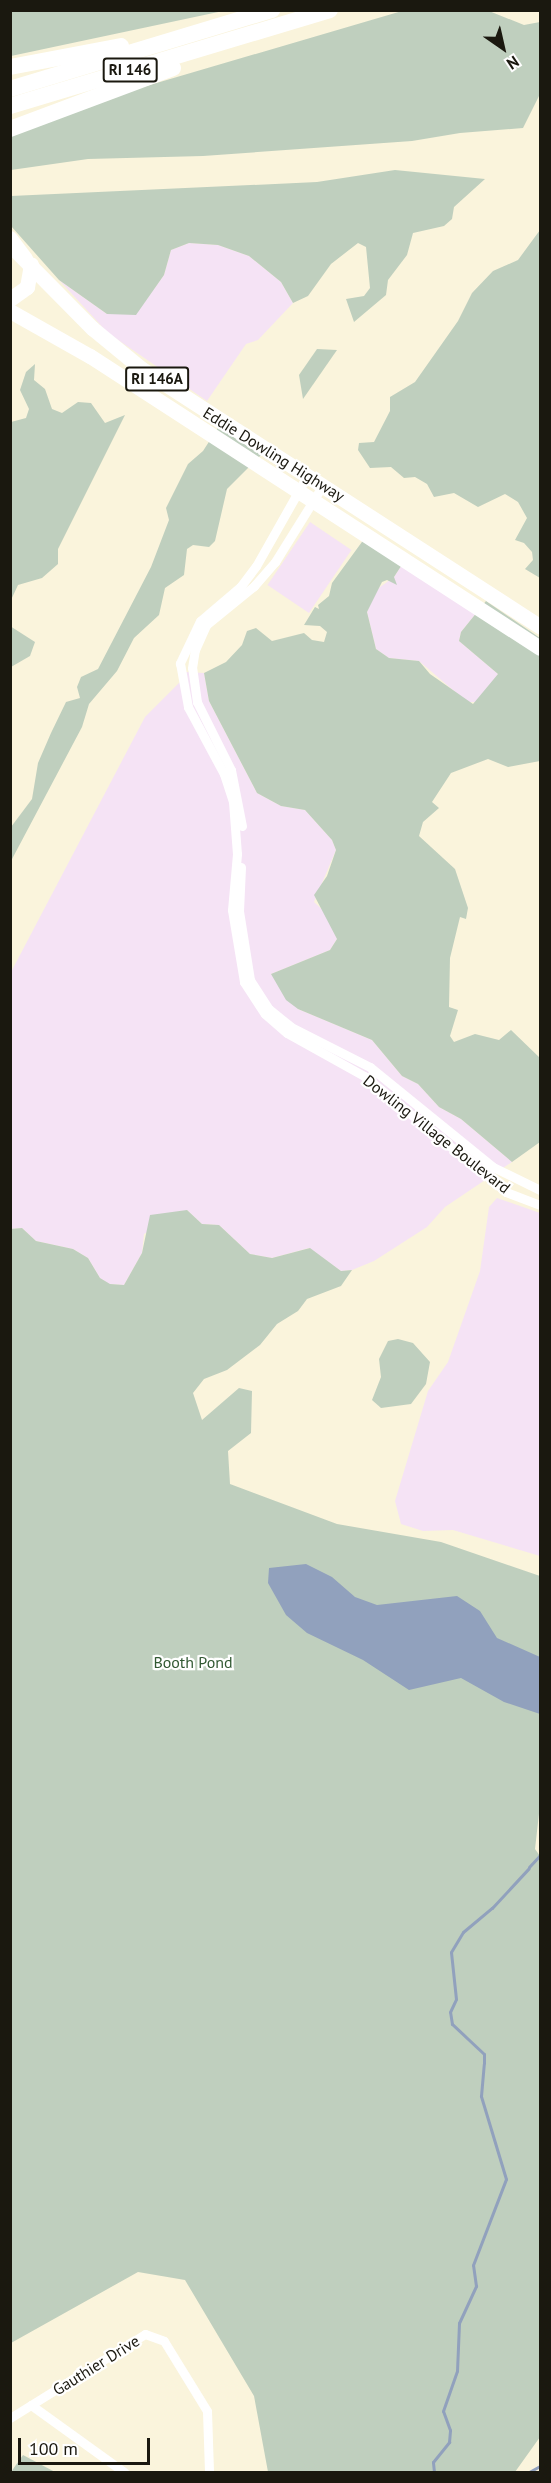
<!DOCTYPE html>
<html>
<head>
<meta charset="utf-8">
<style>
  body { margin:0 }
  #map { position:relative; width:551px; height:2483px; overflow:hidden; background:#faf4dc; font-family:"PT Sans",sans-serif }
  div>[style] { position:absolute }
  .commercial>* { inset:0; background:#f5e3f5; transform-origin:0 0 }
  .green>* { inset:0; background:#bfcfbe }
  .water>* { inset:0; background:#91a1bd }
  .stream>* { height:3px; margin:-1.5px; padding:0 1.5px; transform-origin:1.5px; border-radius:1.5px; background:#91a1bd }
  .street>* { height:9px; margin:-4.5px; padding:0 4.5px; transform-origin:4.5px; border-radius:4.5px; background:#fff }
  .primary>* { height:15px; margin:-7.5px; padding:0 7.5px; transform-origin:7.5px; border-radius:7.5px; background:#fff }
  .highway>* { height:16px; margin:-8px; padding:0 8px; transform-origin:8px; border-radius:8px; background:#fff }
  span { translate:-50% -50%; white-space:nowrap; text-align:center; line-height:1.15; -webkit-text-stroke:4.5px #fff; paint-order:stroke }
  .shield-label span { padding:2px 4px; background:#fff; border:2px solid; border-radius:4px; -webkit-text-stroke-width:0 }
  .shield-label { font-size:15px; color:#1a180f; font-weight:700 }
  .street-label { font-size:16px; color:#1a180f }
  .park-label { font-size:16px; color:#315832 }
  .frame { position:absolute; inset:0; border:12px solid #1a180f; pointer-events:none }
  .north { position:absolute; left:473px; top:18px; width:60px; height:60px; -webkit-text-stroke:4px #fff; paint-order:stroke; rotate:146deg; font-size:16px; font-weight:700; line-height:24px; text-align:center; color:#1a180f }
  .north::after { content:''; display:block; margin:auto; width:21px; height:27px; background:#1a180f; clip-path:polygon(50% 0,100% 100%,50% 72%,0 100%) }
  .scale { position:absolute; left:18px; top:2438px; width:132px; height:27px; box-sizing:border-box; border:3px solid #1a180f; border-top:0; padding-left:8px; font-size:18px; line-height:21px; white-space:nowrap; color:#1a180f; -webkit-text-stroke:4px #fff; paint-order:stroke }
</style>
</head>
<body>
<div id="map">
  <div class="commercial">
    <div style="clip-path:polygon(189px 243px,218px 245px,249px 256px,281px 282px,293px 303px,258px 340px,246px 344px,207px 401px,108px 333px,59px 280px,107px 314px,136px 314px,164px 275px,171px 250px)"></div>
    <div style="left:310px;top:522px;width:50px;height:76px;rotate:34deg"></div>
    <div style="clip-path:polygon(405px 560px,478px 611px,461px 632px,459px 641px,498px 674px,478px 702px,467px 702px,419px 661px,389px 658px,376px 649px,367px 612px,376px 590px,394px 577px)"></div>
    <div style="clip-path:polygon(184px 672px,204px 673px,209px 701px,257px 793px,281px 806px,305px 810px,332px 840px,336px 850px,314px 902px,327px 914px,337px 939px,330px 950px,271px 974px,298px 1009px,372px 1040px,402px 1076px,418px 1084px,439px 1107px,461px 1119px,512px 1162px,445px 1207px,427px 1227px,374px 1261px,352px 1270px,341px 1271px,309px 1248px,272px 1258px,250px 1254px,219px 1225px,202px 1224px,187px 1210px,144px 1234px,142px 1253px,124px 1285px,109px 1284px,100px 1278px,88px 1258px,73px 1249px,36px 1241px,22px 1228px,11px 1229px,10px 974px,145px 717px,181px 681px)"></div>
    <div style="clip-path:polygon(497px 1198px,540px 1213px,540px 1556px,453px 1530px,423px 1531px,401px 1524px,395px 1501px,428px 1391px,448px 1362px,480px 1271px,489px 1207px)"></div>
  </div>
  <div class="green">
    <div style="clip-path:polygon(11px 10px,223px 10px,223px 11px,11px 56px)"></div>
    <div style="clip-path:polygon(402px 11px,489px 11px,524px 25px,540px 22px,540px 94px,523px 128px,460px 133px,412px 141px,203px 156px,88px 159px,11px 170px,11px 136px,126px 92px)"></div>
    <div style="clip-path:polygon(395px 170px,485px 179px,454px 207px,452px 219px,444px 226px,413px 233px,407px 255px,388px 280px,386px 295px,354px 322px,346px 299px,364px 296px,370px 288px,366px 247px,358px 243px,331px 264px,308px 296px,293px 303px,281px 282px,249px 256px,218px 245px,189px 243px,171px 250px,164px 275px,136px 315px,107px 314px,59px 280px,11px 226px,11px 196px,317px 182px)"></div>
    <div style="clip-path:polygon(540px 230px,540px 578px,525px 569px,533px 560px,532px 552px,524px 543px,515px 540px,527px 518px,518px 502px,505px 494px,478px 507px,454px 493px,434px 497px,427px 484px,415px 477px,404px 478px,391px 467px,370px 468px,358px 450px,359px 443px,374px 442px,390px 411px,390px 397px,415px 382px,458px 321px,472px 293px,493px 271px,518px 260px)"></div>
    <div style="clip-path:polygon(317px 349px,337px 350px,303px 399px,299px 375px)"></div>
    <div style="clip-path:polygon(35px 364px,34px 380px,45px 389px,52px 409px,62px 413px,78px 402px,91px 403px,105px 423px,125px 415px,58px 549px,58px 564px,42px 578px,18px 585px,11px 600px,11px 422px,26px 418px,29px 409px,20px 390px,26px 372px)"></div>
    <div style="clip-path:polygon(223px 420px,261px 455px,227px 489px,215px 541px,209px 547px,193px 545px,187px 549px,184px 575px,165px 588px,159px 615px,134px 638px,117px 671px,89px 704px,82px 727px,11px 861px,11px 827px,32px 799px,38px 763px,51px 733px,66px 702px,80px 698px,77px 687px,81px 677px,98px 669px,151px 567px,169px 520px,166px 508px,188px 464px,203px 451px)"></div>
    <div style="clip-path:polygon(367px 535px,405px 560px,394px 577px,397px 585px,387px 580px,382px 582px,367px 612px,376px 649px,389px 658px,419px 661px,430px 674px,473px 704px,498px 674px,459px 641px,461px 632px,486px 601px,540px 638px,540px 761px,508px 767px,488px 759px,451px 773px,432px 802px,439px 808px,423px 822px,419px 836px,455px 869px,468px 908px,466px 919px,460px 917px,450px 958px,449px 1007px,458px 1010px,450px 1036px,454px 1042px,475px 1034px,499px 1040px,511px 1030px,540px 1058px,540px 1142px,512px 1162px,461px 1119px,439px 1107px,418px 1084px,402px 1076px,372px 1040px,298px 1009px,286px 1000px,271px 974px,330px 950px,337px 939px,314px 895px,327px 876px,336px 850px,332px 840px,305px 810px,281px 806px,257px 793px,209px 701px,204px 673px,226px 662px,242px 645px,247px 631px,256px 628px,272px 641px,304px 633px,312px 640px,324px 642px,327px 632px,320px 626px,304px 625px,315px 607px,319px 609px,318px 605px,329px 596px,332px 583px)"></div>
    <div style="clip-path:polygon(10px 626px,35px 642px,30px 656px,11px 667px)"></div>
    <div style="clip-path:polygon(187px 1210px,202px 1224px,219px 1225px,250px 1254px,272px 1258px,310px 1248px,341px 1271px,352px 1270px,341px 1286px,307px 1299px,298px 1311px,277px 1324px,260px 1345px,227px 1370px,204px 1379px,193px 1393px,202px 1420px,239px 1388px,252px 1391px,251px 1433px,228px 1451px,230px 1484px,337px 1524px,441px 1542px,540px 1576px,540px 1805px,535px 1849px,540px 1856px,540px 2437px,515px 2472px,268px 2472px,254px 2396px,185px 2280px,138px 2272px,11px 2343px,10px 1229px,22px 1228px,36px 1241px,73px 1249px,88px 1258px,100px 1278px,110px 1284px,124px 1285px,142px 1253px,150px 1215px)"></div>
    <div style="clip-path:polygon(398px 1339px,413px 1343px,430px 1362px,426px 1384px,411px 1404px,381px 1408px,372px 1400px,381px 1377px,379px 1359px,388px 1341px)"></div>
    <div style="clip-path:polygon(23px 2455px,55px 2472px,11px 2472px)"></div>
  </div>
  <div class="water">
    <div style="clip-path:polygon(306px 1564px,332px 1577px,355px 1597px,377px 1605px,457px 1596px,480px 1611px,497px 1638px,540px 1657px,540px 1714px,504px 1702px,461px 1678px,409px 1690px,363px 1660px,307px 1633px,286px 1615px,268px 1583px,269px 1568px)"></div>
  </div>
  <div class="stream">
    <div style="left:529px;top:1867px;width:16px;rotate:-47deg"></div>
    <div style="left:484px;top:2063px;width:9px;rotate:-90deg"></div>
    <div style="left:484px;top:2054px;width:44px;rotate:-136.8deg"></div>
    <div style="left:452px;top:2024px;width:12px;rotate:-99deg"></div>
    <div style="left:450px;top:2012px;width:14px;rotate:-65deg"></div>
    <div style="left:456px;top:1999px;width:47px;rotate:-96.1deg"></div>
    <div style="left:451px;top:1952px;width:23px;rotate:-59deg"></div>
    <div style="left:463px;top:1932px;width:38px;rotate:-40deg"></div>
    <div style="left:492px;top:1908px;width:54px;rotate:-47.2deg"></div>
    <div style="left:434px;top:2472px;width:10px;rotate:-96deg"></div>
    <div style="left:433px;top:2462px;width:26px;rotate:-51deg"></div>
    <div style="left:449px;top:2442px;width:12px;rotate:-85deg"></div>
    <div style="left:450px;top:2430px;width:20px;rotate:-110deg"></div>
    <div style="left:443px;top:2411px;width:42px;rotate:-70.7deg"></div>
    <div style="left:457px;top:2371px;width:48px;rotate:-87.6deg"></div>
    <div style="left:459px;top:2323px;width:41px;rotate:-65.3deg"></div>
    <div style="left:476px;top:2286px;width:21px;rotate:-98deg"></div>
    <div style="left:473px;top:2265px;width:92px;rotate:-69deg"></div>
    <div style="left:506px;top:2179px;width:87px;rotate:-106.8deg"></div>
    <div style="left:481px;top:2096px;width:32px;rotate:-85deg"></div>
    <div style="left:529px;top:2472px;width:13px;rotate:-29deg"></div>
  </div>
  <div class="street">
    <div style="left:307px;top:476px;width:103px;rotate:119.5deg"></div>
    <div style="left:256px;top:566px;width:26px;rotate:127deg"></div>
    <div style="left:240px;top:587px;width:52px;rotate:139.6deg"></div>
    <div style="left:200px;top:621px;width:47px;rotate:115.5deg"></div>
    <div style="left:180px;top:663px;width:45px;rotate:79.7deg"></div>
    <div style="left:188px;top:707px;width:76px;rotate:61.8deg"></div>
    <div style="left:224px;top:774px;width:29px;rotate:72deg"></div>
    <div style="left:233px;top:802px;width:52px;rotate:85.6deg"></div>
    <div style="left:237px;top:854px;width:56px;rotate:95.1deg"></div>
    <div style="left:232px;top:910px;width:73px;rotate:80.5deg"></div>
    <div style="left:244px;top:982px;width:38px;rotate:57deg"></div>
    <div style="left:265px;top:1014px;width:29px;rotate:41deg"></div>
    <div style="left:287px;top:1033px;width:88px;rotate:29.2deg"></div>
    <div style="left:364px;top:1076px;width:183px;rotate:39.2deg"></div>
    <div style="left:506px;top:1192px;width:36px;rotate:21deg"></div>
    <div style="left:242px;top:826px;width:57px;rotate:-101.1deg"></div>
    <div style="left:231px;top:770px;width:76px;rotate:-116.6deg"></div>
    <div style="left:197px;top:702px;width:34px;rotate:-98deg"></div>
    <div style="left:192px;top:668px;width:18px;rotate:-81deg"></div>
    <div style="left:195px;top:650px;width:27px;rotate:-66deg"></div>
    <div style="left:206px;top:625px;width:62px;rotate:-39.1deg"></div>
    <div style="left:254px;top:586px;width:32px;rotate:-49deg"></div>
    <div style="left:275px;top:562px;width:91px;rotate:-58.1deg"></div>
    <div style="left:241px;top:867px;width:44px;rotate:92.6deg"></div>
    <div style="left:239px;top:911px;width:70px;rotate:80.9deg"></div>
    <div style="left:250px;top:980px;width:35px;rotate:57deg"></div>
    <div style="left:269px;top:1009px;width:28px;rotate:39deg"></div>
    <div style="left:291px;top:1027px;width:89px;rotate:26.9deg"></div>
    <div style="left:370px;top:1067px;width:159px;rotate:39.1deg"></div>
    <div style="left:493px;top:1167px;width:52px;rotate:26.1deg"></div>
    <div style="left:31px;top:2405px;width:115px;rotate:35.8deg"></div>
    <div style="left:10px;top:2418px;width:159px;rotate:-31.9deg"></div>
    <div style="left:145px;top:2334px;width:20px;rotate:20deg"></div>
    <div style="left:164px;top:2341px;width:82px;rotate:58.4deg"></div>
    <div style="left:207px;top:2411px;width:61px;rotate:88.1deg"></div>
  </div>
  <div class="primary">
    <div style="left:15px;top:250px;width:110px;rotate:45.4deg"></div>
    <div style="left:92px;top:328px;width:65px;rotate:39.4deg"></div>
    <div style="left:142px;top:369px;width:474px;rotate:32.9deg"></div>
    <div style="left:10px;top:299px;width:21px;rotate:-35deg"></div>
    <div style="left:27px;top:287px;width:23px;rotate:-80deg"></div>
    <div style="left:10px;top:311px;width:92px;rotate:29.4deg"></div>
    <div style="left:90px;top:356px;width:536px;rotate:32.98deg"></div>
  </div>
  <div class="highway">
    <div style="left:10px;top:67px;width:113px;rotate:-10.7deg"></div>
    <div style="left:10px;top:89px;width:274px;rotate:-16.8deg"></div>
    <div style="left:10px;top:106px;width:334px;rotate:-16.7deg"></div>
    <div style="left:10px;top:129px;width:174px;rotate:-20.5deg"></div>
    <div style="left:10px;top:239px;width:25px;rotate:53deg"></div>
  </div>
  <div class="shield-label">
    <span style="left:130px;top:70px">RI 146</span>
    <span style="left:157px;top:379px">RI 146A</span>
  </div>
  <div class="street-label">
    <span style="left:274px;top:454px;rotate:32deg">Eddie Dowling Highway</span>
    <span style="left:437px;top:1134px;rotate:38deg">Dowling Village Boulevard</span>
    <span style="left:96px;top:2365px;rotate:-32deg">Gauthier Drive</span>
  </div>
  <div class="park-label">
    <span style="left:193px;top:1662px">Booth Pond</span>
  </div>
  <div class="frame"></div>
  <div class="north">N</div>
  <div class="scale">100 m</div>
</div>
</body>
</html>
